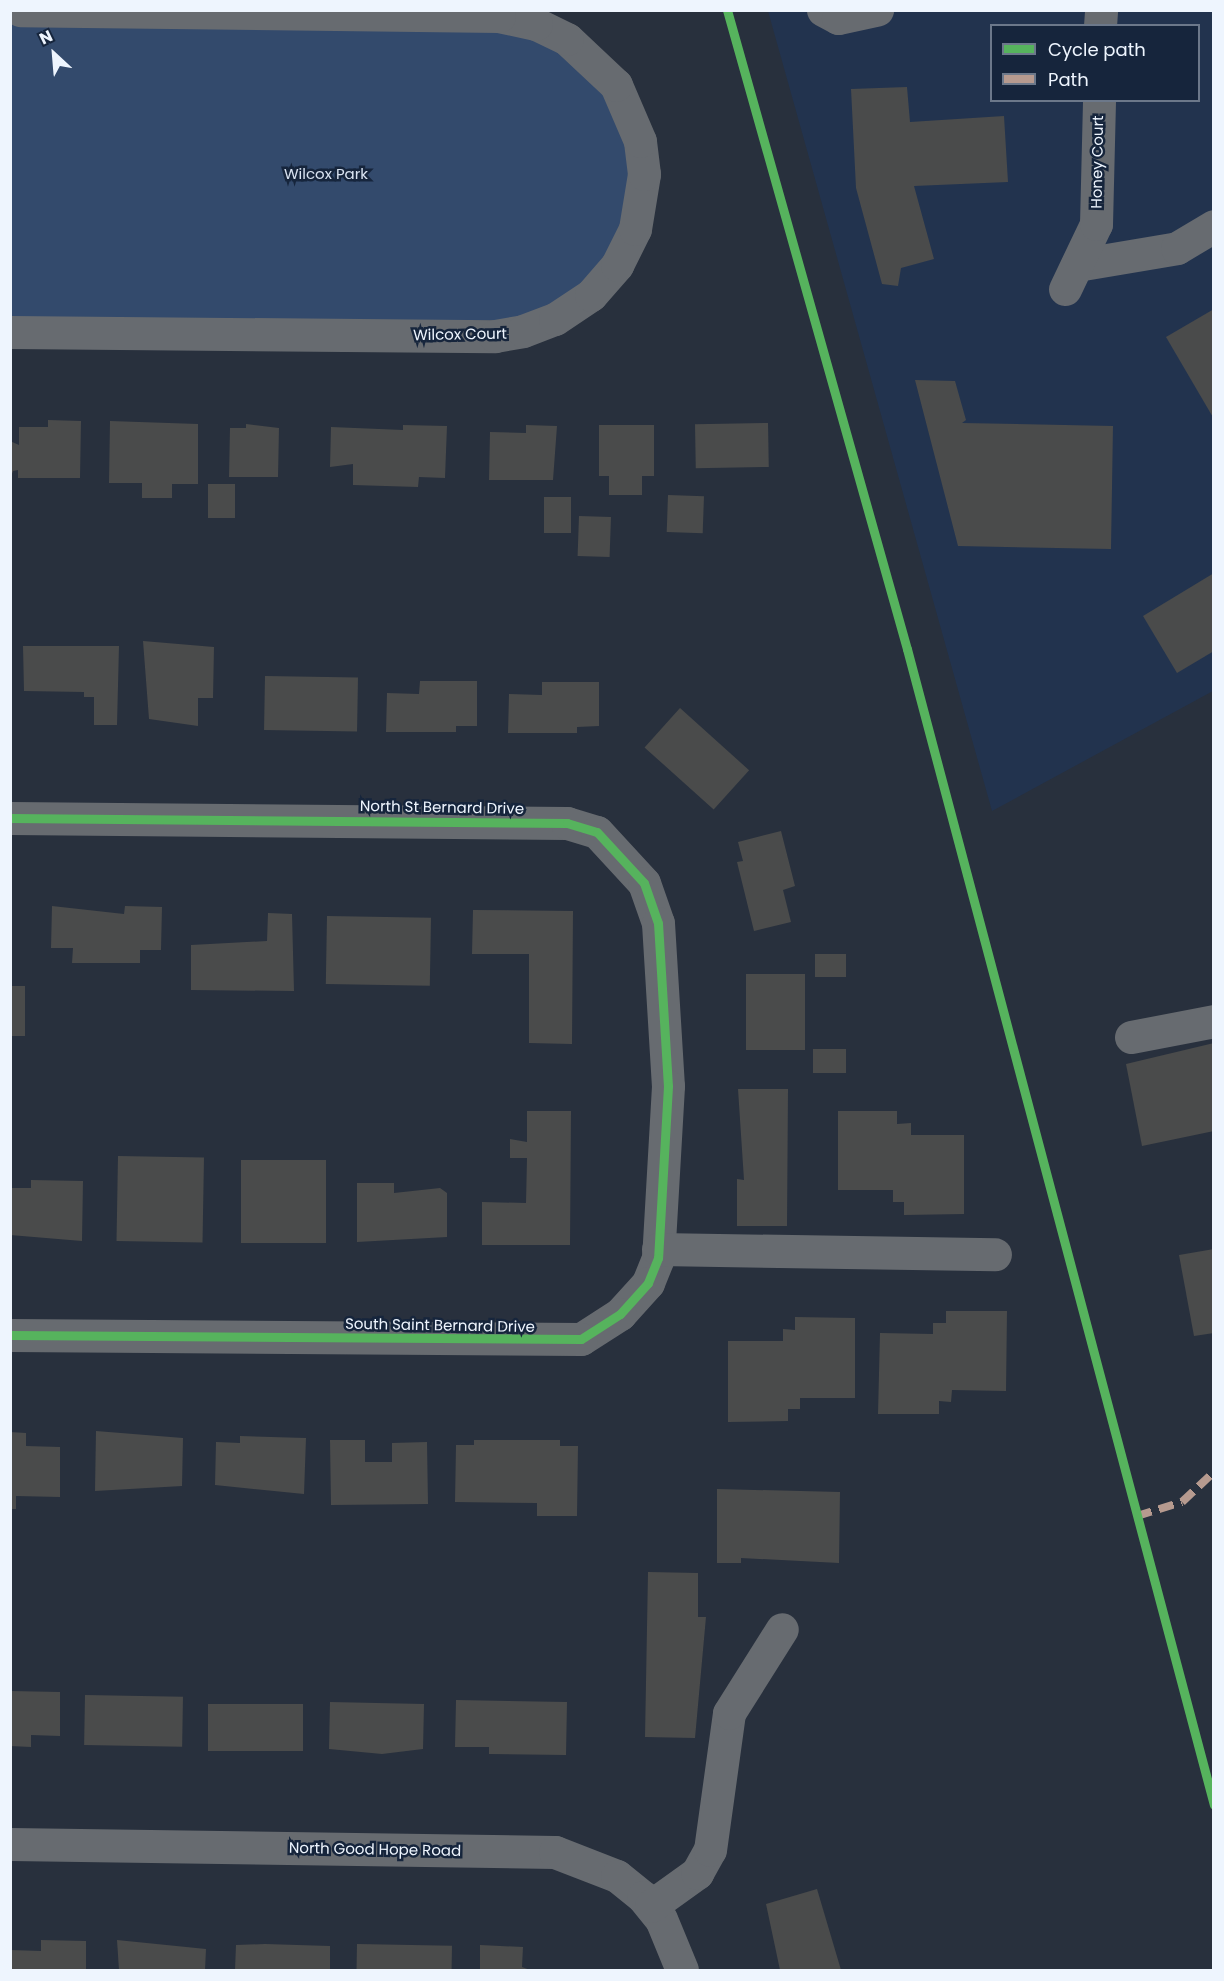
<!DOCTYPE html>
<html>
<head>
<meta charset="utf-8">
<style>
  body { margin:0 }
  #map { position:relative; width:1224px; height:1981px; overflow:hidden; background:#28303d; font-family:Poppins,sans-serif }
  div>[style] { position:absolute }
  .built>* { inset:0; background:#22334e }
  .green>* { inset:0; background:#334a6c }
  .building>* { inset:0; background:#4a4b4b; transform-origin:0 0 }
  .minor>* { height:33px; margin:-16.5px; padding:0 16.5px; transform-origin:16.5px; border-radius:16.5px; background:#676b70 }
  .quiet>* { height:8px; margin-top:-4px; transform-origin:0; background:repeating-linear-gradient(90deg,#b69a8f 0 15px,transparent 0 23px) }
  .cycleway>* { height:9px; margin:-4.5px; padding:0 4.5px; transform-origin:4.5px; border-radius:4.5px; background:#56b35d }
  span { translate:-50% -50%; white-space:nowrap; text-align:center; line-height:1.15; -webkit-text-stroke:5px #16253c; paint-order:stroke }
  .street-label { font-size:15px; color:#eef5fe }
  .park-label { font-size:15px; color:#d9e3f1 }
  .frame { position:absolute; inset:0; border:12px solid #eef5fe; pointer-events:none }
  .legend { position:absolute; left:990px; top:24px; width:210px; height:78px; box-sizing:border-box; background:#16253c; border:2px solid #6c788a; margin:0; padding:8px 10px; list-style:none; font-size:18px; color:#eef5fe }
  .legend li { display:flex; align-items:center; gap:12px; height:30px }
  .legend b { width:30px; border:2px solid #6c788a }
  .north { position:absolute; left:24px; top:24px; width:60px; height:60px; -webkit-text-stroke:4px #16253c; paint-order:stroke; rotate:334deg; font-size:16px; font-weight:700; line-height:24px; text-align:center; color:#eef5fe }
  .north::after { content:''; display:block; margin:auto; width:21px; height:27px; background:#eef5fe; clip-path:polygon(50% 0,100% 100%,50% 72%,0 100%) }
</style>
</head>
<body>
<div id="map">
  <div class="built">
    <div style="clip-path:polygon(evenodd,768px 11px,1213px 11px,1213px 691px,992px 811px,768px 11px,992px 26px,1198px 26px,1198px 100px,992px 100px,992px 26px)"></div>
  </div>
  <div class="green">
    <div style="clip-path:polygon(11px 11px,536px 24px,631px 113px,635px 229px,555px 319px,11px 332px)"></div>
  </div>
  <div class="building">
    <div style="clip-path:polygon(907px 87px,910px 122px,1004px 116px,1008px 182px,914px 186px,934px 259px,901px 268px,898px 286px,882px 284px,856px 188px,851px 89px)"></div>
    <div style="clip-path:polygon(1214px 309px,1214px 419px,1166px 337px)"></div>
    <div style="clip-path:polygon(915px 380px,955px 381px,966px 420px,962px 423px,1113px 426px,1111px 549px,958px 546px)"></div>
    <div style="clip-path:polygon(48px 420px,81px 421px,80px 478px,18px 478px,18px 470px,13px 471px,10px 479px,10px 441px,19px 445px,19px 427px,48px 427px)"></div>
    <div style="clip-path:polygon(110px 421px,198px 424px,198px 484px,172px 484px,172px 498px,142px 498px,142px 483px,109px 483px)"></div>
    <div style="left:768px;top:423px;width:44px;height:73px;rotate:89deg"></div>
    <div style="clip-path:polygon(246px 424px,279px 428px,278px 477px,229px 477px,230px 428px,246px 428px)"></div>
    <div style="clip-path:polygon(403px 425px,447px 426px,445px 478px,419px 477px,418px 487px,353px 485px,353px 464px,330px 467px,331px 427px,403px 430px)"></div>
    <div style="clip-path:polygon(526px 425px,557px 426px,553px 480px,489px 480px,490px 432px,526px 433px)"></div>
    <div style="clip-path:polygon(599px 425px,654px 425px,654px 476px,642px 476px,642px 495px,609px 495px,609px 476px,599px 476px)"></div>
    <div style="left:208px;top:484px;width:27px;height:34px"></div>
    <div style="left:668px;top:495px;width:36px;height:37px;rotate:2deg"></div>
    <div style="left:544px;top:497px;width:27px;height:36px"></div>
    <div style="left:579px;top:516px;width:32px;height:40px;rotate:2deg"></div>
    <div style="clip-path:polygon(1214px 573px,1214px 651px,1177px 673px,1143px 616px)"></div>
    <div style="clip-path:polygon(143px 641px,214px 647px,213px 698px,198px 698px,198px 726px,149px 719px)"></div>
    <div style="clip-path:polygon(23px 646px,119px 646px,117px 725px,94px 725px,94px 697px,84px 697px,84px 692px,24px 691px)"></div>
    <div style="left:265px;top:676px;width:93px;height:54px;rotate:1deg"></div>
    <div style="clip-path:polygon(420px 681px,477px 681px,477px 726px,456px 726px,456px 732px,386px 732px,387px 693px,419px 694px)"></div>
    <div style="clip-path:polygon(542px 682px,599px 682px,599px 726px,577px 727px,577px 733px,508px 733px,509px 694px,542px 695px)"></div>
    <div style="left:680px;top:708px;width:93px;height:53px;rotate:42deg"></div>
    <div style="clip-path:polygon(781px 831px,795px 886px,783px 890px,791px 922px,754px 931px,737px 862px,743px 861px,738px 842px)"></div>
    <div style="clip-path:polygon(52px 906px,124px 914px,125px 906px,162px 907px,161px 950px,140px 950px,140px 963px,72px 963px,73px 948px,51px 948px)"></div>
    <div style="clip-path:polygon(473px 910px,573px 911px,572px 1044px,529px 1043px,529px 954px,472px 954px)"></div>
    <div style="clip-path:polygon(268px 913px,292px 914px,294px 991px,191px 990px,191px 945px,267px 941px)"></div>
    <div style="left:327px;top:916px;width:104px;height:68px;rotate:1deg"></div>
    <div style="left:815px;top:954px;width:31px;height:23px"></div>
    <div style="left:746px;top:974px;width:59px;height:76px"></div>
    <div style="left:10px;top:986px;width:15px;height:50px"></div>
    <div style="clip-path:polygon(1214px 1043px,1214px 1131px,1142px 1146px,1126px 1064px)"></div>
    <div style="left:813px;top:1049px;width:33px;height:24px"></div>
    <div style="clip-path:polygon(738px 1089px,788px 1089px,787px 1226px,737px 1226px,737px 1179px,744px 1180px)"></div>
    <div style="clip-path:polygon(527px 1111px,571px 1111px,570px 1245px,482px 1245px,482px 1202px,526px 1203px,527px 1158px,510px 1158px,510px 1139px,527px 1142px)"></div>
    <div style="clip-path:polygon(838px 1111px,897px 1111px,897px 1124px,911px 1123px,911px 1135px,964px 1135px,964px 1214px,904px 1215px,904px 1202px,893px 1202px,893px 1190px,838px 1190px)"></div>
    <div style="left:118px;top:1156px;width:86px;height:85px;rotate:1deg"></div>
    <div style="left:241px;top:1160px;width:85px;height:83px"></div>
    <div style="clip-path:polygon(31px 1180px,83px 1181px,82px 1241px,10px 1235px,10px 1188px,31px 1188px)"></div>
    <div style="clip-path:polygon(357px 1183px,394px 1183px,394px 1193px,440px 1188px,447px 1193px,447px 1237px,357px 1242px)"></div>
    <div style="clip-path:polygon(1214px 1249px,1214px 1333px,1194px 1336px,1179px 1255px)"></div>
    <div style="clip-path:polygon(946px 1311px,1007px 1311px,1006px 1391px,952px 1390px,951px 1402px,939px 1401px,939px 1414px,878px 1414px,880px 1333px,933px 1334px,933px 1323px,946px 1323px)"></div>
    <div style="clip-path:polygon(795px 1317px,855px 1318px,855px 1398px,800px 1398px,800px 1409px,788px 1409px,788px 1421px,728px 1422px,728px 1341px,783px 1341px,783px 1329px,795px 1330px)"></div>
    <div style="clip-path:polygon(96px 1431px,183px 1438px,182px 1486px,95px 1491px)"></div>
    <div style="clip-path:polygon(10px 1432px,26px 1433px,26px 1446px,60px 1447px,60px 1497px,16px 1496px,16px 1509px,10px 1509px)"></div>
    <div style="clip-path:polygon(240px 1436px,306px 1438px,304px 1494px,215px 1485px,216px 1442px,240px 1443px)"></div>
    <div style="clip-path:polygon(330px 1440px,365px 1440px,365px 1462px,392px 1462px,392px 1443px,427px 1442px,428px 1504px,331px 1505px)"></div>
    <div style="clip-path:polygon(474px 1440px,560px 1440px,560px 1446px,578px 1446px,577px 1516px,537px 1516px,537px 1503px,455px 1502px,456px 1445px,474px 1445px)"></div>
    <div style="clip-path:polygon(717px 1489px,840px 1492px,839px 1563px,741px 1558px,741px 1563px,717px 1563px)"></div>
    <div style="clip-path:polygon(648px 1572px,698px 1573px,698px 1617px,706px 1617px,695px 1738px,645px 1737px)"></div>
    <div style="clip-path:polygon(10px 1691px,60px 1692px,60px 1736px,31px 1735px,31px 1747px,10px 1746px)"></div>
    <div style="left:85px;top:1695px;width:98px;height:50px;rotate:1deg"></div>
    <div style="clip-path:polygon(456px 1700px,567px 1702px,566px 1755px,489px 1754px,489px 1747px,455px 1747px)"></div>
    <div style="clip-path:polygon(330px 1702px,424px 1704px,423px 1749px,382px 1754px,329px 1749px)"></div>
    <div style="left:208px;top:1704px;width:95px;height:47px"></div>
    <div style="clip-path:polygon(817px 1889px,841px 1970px,780px 1970px,766px 1904px)"></div>
    <div style="clip-path:polygon(41px 1940px,86px 1941px,86px 1970px,10px 1970px,10px 1950px,41px 1951px)"></div>
    <div style="clip-path:polygon(117px 1940px,206px 1949px,205px 1970px,119px 1970px)"></div>
    <div style="clip-path:polygon(265px 1944px,330px 1946px,330px 1970px,235px 1970px,236px 1945px)"></div>
    <div style="left:357px;top:1944px;width:95px;height:26px;rotate:1deg"></div>
    <div style="clip-path:polygon(480px 1945px,523px 1947px,522px 1967px,530px 1970px,480px 1970px)"></div>
  </div>
  <div class="minor">
    <div style="left:823px;top:10px;width:17px;rotate:28deg"></div>
    <div style="left:838px;top:18px;width:40px;rotate:-12deg"></div>
    <div style="left:1100px;top:26px;width:16px;rotate:-86deg"></div>
    <div style="left:1077px;top:265px;width:101px;rotate:-9.6deg"></div>
    <div style="left:1177px;top:248px;width:43px;rotate:-30.7deg"></div>
    <div style="left:1065px;top:289px;width:72px;rotate:-64.5deg"></div>
    <div style="left:1096px;top:224px;width:124px;rotate:-88.6deg"></div>
    <div style="left:10px;top:332px;width:485px;rotate:0.5deg"></div>
    <div style="left:495px;top:336px;width:28px;rotate:-10deg"></div>
    <div style="left:523px;top:331px;width:34px;rotate:-21deg"></div>
    <div style="left:555px;top:319px;width:43px;rotate:-33.7deg"></div>
    <div style="left:591px;top:295px;width:40px;rotate:-49deg"></div>
    <div style="left:617px;top:265px;width:40px;rotate:-63.4deg"></div>
    <div style="left:635px;top:229px;width:56px;rotate:-80.7deg"></div>
    <div style="left:644px;top:174px;width:33px;rotate:-97deg"></div>
    <div style="left:640px;top:141px;width:61px;rotate:-113.2deg"></div>
    <div style="left:616px;top:85px;width:67px;rotate:-136.8deg"></div>
    <div style="left:567px;top:39px;width:34px;rotate:-154deg"></div>
    <div style="left:536px;top:24px;width:38px;rotate:-168deg"></div>
    <div style="left:499px;top:16px;width:479px;rotate:-179.3deg"></div>
    <div style="left:10px;top:818px;width:557px;rotate:0.51deg"></div>
    <div style="left:567px;top:823px;width:31px;rotate:17deg"></div>
    <div style="left:597px;top:832px;width:69px;rotate:47.3deg"></div>
    <div style="left:644px;top:883px;width:42px;rotate:70.7deg"></div>
    <div style="left:658px;top:923px;width:163px;rotate:86.5deg"></div>
    <div style="left:668px;top:1086px;width:172px;rotate:93.3deg"></div>
    <div style="left:658px;top:1258px;width:27px;rotate:112deg"></div>
    <div style="left:648px;top:1283px;width:42px;rotate:132.1deg"></div>
    <div style="left:620px;top:1314px;width:46px;rotate:147.3deg"></div>
    <div style="left:581px;top:1339px;width:571px;rotate:-179.6deg"></div>
    <div style="left:1131px;top:1037px;width:85px;rotate:-10.9deg"></div>
    <div style="left:658px;top:1249px;width:337px;rotate:0.9deg"></div>
    <div style="left:10px;top:1844px;width:545px;rotate:0.84deg"></div>
    <div style="left:555px;top:1852px;width:66px;rotate:21.2deg"></div>
    <div style="left:617px;top:1876px;width:33px;rotate:39deg"></div>
    <div style="left:643px;top:1897px;width:28px;rotate:51deg"></div>
    <div style="left:661px;top:1919px;width:55px;rotate:67.6deg"></div>
    <div style="left:651px;top:1906px;width:57px;rotate:-35.7deg"></div>
    <div style="left:697px;top:1873px;width:26px;rotate:-61deg"></div>
    <div style="left:710px;top:1850px;width:138px;rotate:-82.1deg"></div>
    <div style="left:729px;top:1713px;width:99px;rotate:-57.8deg"></div>
  </div>
  <div class="quiet">
    <div style="left:1137px;top:1516px;width:47px;rotate:-17.3deg"></div>
    <div style="left:1182px;top:1502px;width:44px;rotate:-43.2deg"></div>
  </div>
  <div class="cycleway">
    <div style="left:727px;top:10px;width:664px;rotate:74.27deg"></div>
    <div style="left:907px;top:649px;width:1196px;rotate:75.13deg"></div>
    <div style="left:10px;top:818px;width:557px;rotate:0.51deg"></div>
    <div style="left:567px;top:823px;width:31px;rotate:17deg"></div>
    <div style="left:597px;top:832px;width:69px;rotate:47.3deg"></div>
    <div style="left:644px;top:883px;width:42px;rotate:70.7deg"></div>
    <div style="left:658px;top:923px;width:163px;rotate:86.5deg"></div>
    <div style="left:668px;top:1086px;width:172px;rotate:93.3deg"></div>
    <div style="left:658px;top:1258px;width:27px;rotate:112deg"></div>
    <div style="left:648px;top:1283px;width:42px;rotate:132.1deg"></div>
    <div style="left:620px;top:1314px;width:46px;rotate:147.3deg"></div>
    <div style="left:581px;top:1339px;width:571px;rotate:-179.6deg"></div>
  </div>
  <div class="street-label">
    <span style="left:1097px;top:162px;rotate:-89deg">Honey Court</span>
    <span style="left:460px;top:334px;rotate:-1deg">Wilcox Court</span>
    <span style="left:442px;top:807px;rotate:1deg">North St Bernard Drive</span>
    <span style="left:440px;top:1325px;rotate:1deg">South Saint Bernard Drive</span>
    <span style="left:375px;top:1849px;rotate:1deg">North Good Hope Road</span>
  </div>
  <div class="park-label">
    <span style="left:326px;top:174px">Wilcox Park</span>
  </div>
  <div class="frame"></div>
  <ul class="legend">
  <li><b style="height:8px;background:#56b35d"></b>Cycle path</li>
  <li><b style="height:8px;background:#b69a8f"></b>Path</li>
  </ul>
  <div class="north">N</div>
</div>
</body>
</html>
